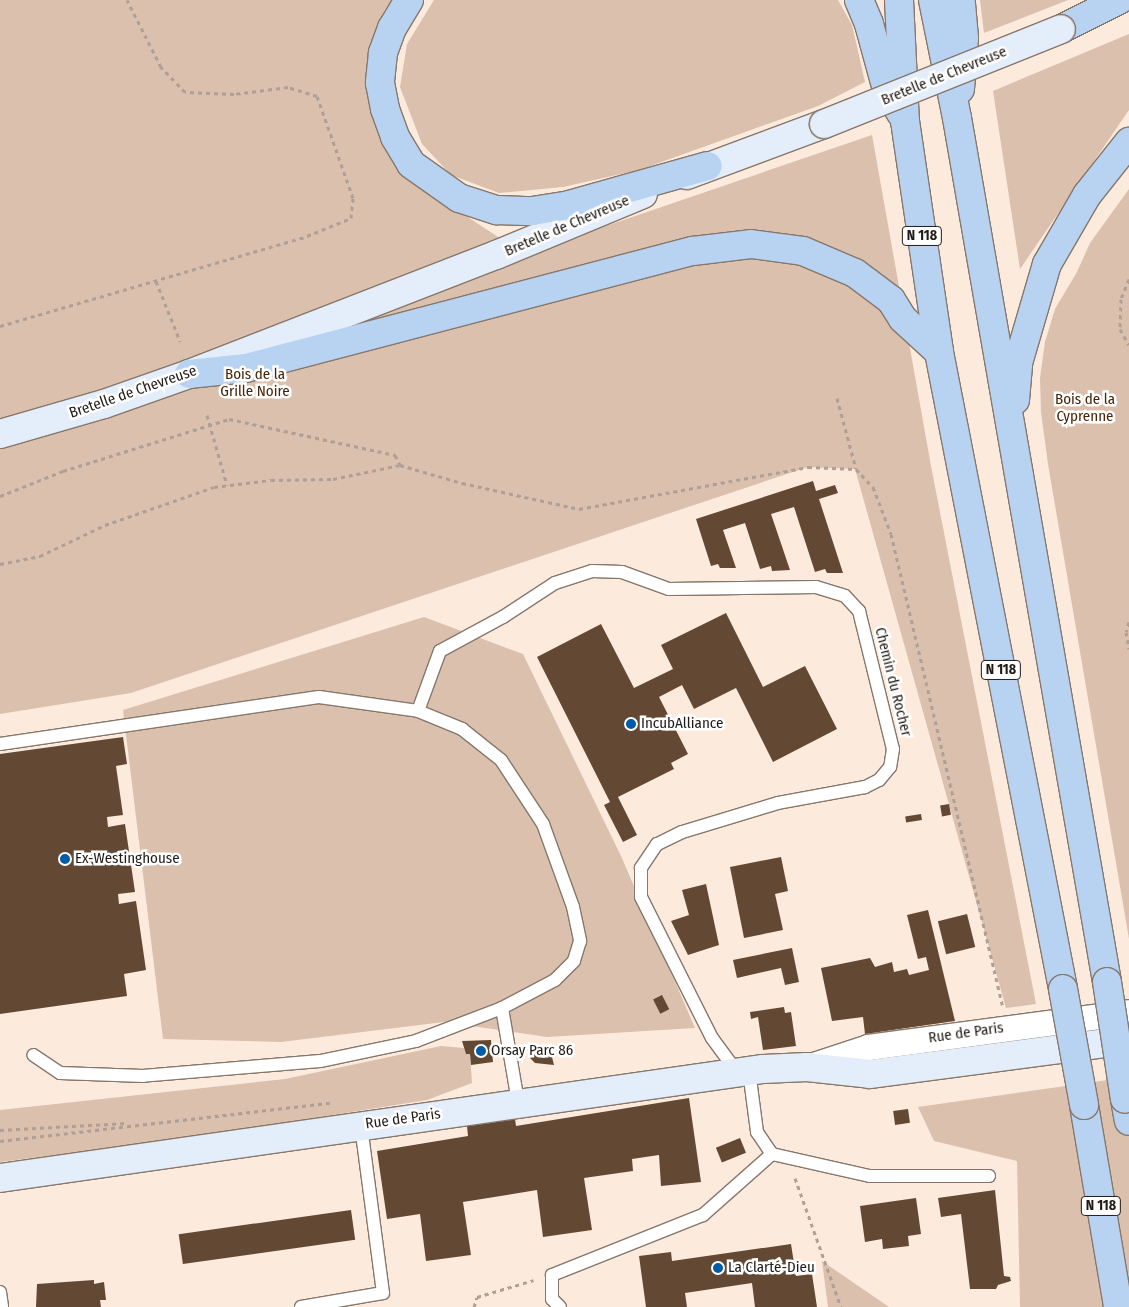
<!DOCTYPE html>
<html>
<head>
<meta charset="utf-8">
<style>
  body { margin:0 }
  #map { position:relative; width:1129px; height:1307px; overflow:hidden; background:#fceadd; font-family:"Fira Sans Condensed",sans-serif }
  div>[style] { position:absolute }
  .green>* { inset:0; background:#dac0ad }
  .building>* { inset:0; background:#634833; transform-origin:0 0 }
  .path>* { height:3px; margin-top:-1.5px; transform-origin:0; background:repeating-linear-gradient(90deg,#aea097 0 4px,transparent 0 8px) }
  .roads { filter:drop-shadow(1px 0 #86776b) drop-shadow(-1px 0 #86776b) drop-shadow(0 1px #86776b) drop-shadow(0 -1px #86776b) }
  .service>* { height:12px; margin:-6px; padding:0 6px; transform-origin:6px; border-radius:6px; background:#fff }
  .minor>* { height:25px; margin:-12.5px; padding:0 12.5px; transform-origin:12.5px; border-radius:12.5px; background:#fff }
  .secondary>* { height:28px; margin:-14px; padding:0 14px; transform-origin:14px; border-radius:14px; background:#e4eefa }
  .trunk>* { height:28px; margin:-14px; padding:0 14px; transform-origin:14px; border-radius:14px; background:#b8d3f2 }
  .bridges { filter:drop-shadow(1px 0 #86776b) drop-shadow(-1px 0 #86776b) drop-shadow(0 1px #86776b) drop-shadow(0 -1px #86776b) }
  .secondary-bridge>* { height:28px; margin:-14px; padding:0 14px; transform-origin:14px; border-radius:14px; background:#e4eefa }
  .trunk-bridge>* { height:28px; margin:-14px; padding:0 14px; transform-origin:14px; border-radius:14px; background:#b8d3f2 }
  .dots>* { width:14px; height:14px; translate:-50% -50%; box-sizing:border-box; border:2px solid #fff; border-radius:50% }
  span { translate:-50% -50%; white-space:nowrap; text-align:center; line-height:1.15; -webkit-text-stroke:5px #fff; paint-order:stroke }
  .shield-label span { padding:1px 4px; background:#fff; border:1px solid; border-radius:4px; -webkit-text-stroke-width:0 }
  .shield-label { font-size:14px; color:#211b17; font-weight:700 }
  .street-label { font-size:15px; color:#211b17 }
  .park-label { font-size:15px; color:#462507 }
  .poi-label { font-size:15px; color:#211b17 }
  .left { translate:0 -50%; text-align:left }
</style>
</head>
<body>
<div id="map">
  <div class="green">
    <div style="clip-path:polygon(0 0,392px 0,384px 11px,374px 89px,405px 176px,524px 254px,872px 135px,931px 466px,1036px 1004px,1006px 1008px,855px 469px,808px 467px,131px 693px,0 714px)"></div>
    <div style="clip-path:polygon(434px 0,838px 0,852px 25px,865px 82px,818px 106px,639px 170px,563px 187px,499px 193px,451px 175px,422px 144px,400px 87px,407px 44px)"></div>
    <div style="clip-path:polygon(980px 0,1068px 0,984px 33px)"></div>
    <div style="clip-path:polygon(1129px 34px,1129px 110px,1020px 269px,993px 91px)"></div>
    <div style="clip-path:polygon(1129px 189px,1129px 939px,1048px 464px,1041px 412px,1040px 378px,1045px 342px,1055px 309px,1077px 272px,1090px 243px)"></div>
    <div style="clip-path:polygon(424px 617px,523px 654px,621px 856px,695px 1028px,547px 1037px,444px 1022px,281px 1042px,163px 1039px,123px 710px)"></div>
    <div style="clip-path:polygon(441px 1046px,464px 1048px,466px 1054px,470px 1054px,472px 1083px,427px 1100px,175px 1140px,0 1162px,0 1110px,285px 1079px)"></div>
    <div style="clip-path:polygon(1129px 1077px,1129px 1307px,1020px 1307px,1017px 1161px,934px 1141px,918px 1107px)"></div>
    <div style="clip-path:polygon(822px 1261px,889px 1307px,828px 1307px)"></div>
  </div>
  <div class="building">
    <div style="clip-path:polygon(813px 481px,816px 491px,835px 485px,838px 493px,819px 499px,843px 573px,827px 573px,825px 569px,815px 572px,794px 507px,771px 514px,790px 570px,772px 571px,771px 566px,760px 569px,745px 523px,723px 530px,736px 568px,720px 568px,718px 564px,711px 566px,696px 519px)"></div>
    <div style="clip-path:polygon(726px 613px,763px 687px,805px 666px,837px 729px,773px 762px,736px 688px,694px 709px,682px 685px,659px 697px,688px 754px,671px 763px,674px 769px,618px 797px,637px 835px,623px 842px,604px 805px,610px 802px,537px 657px,601px 624px,634px 688px,673px 669px,661px 645px)"></div>
    <div style="clip-path:polygon(123px 737px,127px 764px,116px 766px,123px 815px,107px 817px,108px 827px,125px 824px,135px 892px,118px 894px,119px 904px,136px 901px,146px 970px,124px 974px,127px 996px,0 1014px,0 754px)"></div>
    <div style="left:949px;top:804px;width:11px;height:9px;rotate:80deg"></div>
    <div style="left:921px;top:814px;width:6px;height:16px;rotate:81deg"></div>
    <div style="clip-path:polygon(781px 857px,788px 891px,775px 894px,783px 930px,744px 938px,730px 867px)"></div>
    <div style="clip-path:polygon(706px 884px,719px 945px,688px 955px,671px 921px,689px 915px,682px 890px)"></div>
    <div style="clip-path:polygon(928px 910px,955px 1021px,865px 1034px,863px 1017px,832px 1021px,821px 968px,870px 958px,875px 967px,892px 962px,894px 972px,907px 969px,909px 975px,929px 970px,926px 957px,918px 959px,907px 915px)"></div>
    <div style="left:967px;top:914px;width:34px;height:30px;rotate:76deg"></div>
    <div style="clip-path:polygon(792px 948px,799px 982px,785px 985px,781px 968px,737px 978px,733px 960px)"></div>
    <div style="left:662px;top:995px;width:16px;height:10px;rotate:63deg"></div>
    <div style="clip-path:polygon(784px 1007px,785px 1013px,791px 1012px,796px 1046px,763px 1050px,758px 1017px,751px 1019px,750px 1012px)"></div>
    <div style="clip-path:polygon(491px 1040px,493px 1062px,471px 1065px,470px 1054px,466px 1054px,462px 1041px)"></div>
    <div style="clip-path:polygon(536px 1053px,551px 1053px,554px 1065px,535px 1063px,530px 1058px)"></div>
    <div style="clip-path:polygon(689px 1098px,701px 1182px,661px 1186px,659px 1155px,632px 1159px,633px 1171px,584px 1178px,592px 1230px,543px 1237px,537px 1190px,463px 1202px,471px 1255px,426px 1261px,420px 1214px,387px 1219px,377px 1151px,468px 1136px,467px 1126px,515px 1119px,516px 1126px)"></div>
    <div style="left:908px;top:1109px;width:14px;height:15px;rotate:82deg"></div>
    <div style="left:740px;top:1138px;width:16px;height:26px;rotate:68deg"></div>
    <div style="clip-path:polygon(995px 1190px,1004px 1276px,1010px 1277px,1011px 1281px,998px 1285px,996px 1289px,970px 1289px,961px 1214px,941px 1217px,938px 1198px)"></div>
    <div style="clip-path:polygon(916px 1198px,921px 1234px,908px 1236px,909px 1246px,883px 1249px,882px 1239px,865px 1242px,860px 1206px)"></div>
    <div style="left:351px;top:1210px;width:30px;height:174px;rotate:82deg"></div>
    <div style="clip-path:polygon(791px 1244px,796px 1276px,812px 1274px,817px 1307px,755px 1307px,752px 1283px,685px 1293px,687px 1307px,646px 1307px,639px 1256px,671px 1252px,672px 1261px)"></div>
    <div style="clip-path:polygon(94px 1280px,94px 1284px,104px 1282px,106px 1300px,100px 1300px,101px 1307px,36px 1307px,37px 1284px)"></div>
  </div>
  <div class="path">
    <div style="left:1129px;top:279px;width:22px;rotate:112deg"></div>
    <div style="left:1121px;top:299px;width:30px;rotate:92deg"></div>
    <div style="left:1120px;top:329px;width:18px;rotate:61deg"></div>
    <div style="left:156px;top:281px;width:65px;rotate:68.2deg"></div>
    <div style="left:0;top:326px;width:320px;rotate:-16.3deg"></div>
    <div style="left:307px;top:236px;width:48px;rotate:-22.2deg"></div>
    <div style="left:351px;top:218px;width:20px;rotate:-84deg"></div>
    <div style="left:353px;top:198px;width:108px;rotate:-109.4deg"></div>
    <div style="left:317px;top:96px;width:30px;rotate:-163deg"></div>
    <div style="left:288px;top:87px;width:54px;rotate:172.6deg"></div>
    <div style="left:234px;top:94px;width:49px;rotate:-177.7deg"></div>
    <div style="left:185px;top:92px;width:35px;rotate:-134deg"></div>
    <div style="left:161px;top:67px;width:75px;rotate:-116.9deg"></div>
    <div style="left:837px;top:398px;width:73px;rotate:75deg"></div>
    <div style="left:856px;top:469px;width:25px;rotate:47deg"></div>
    <div style="left:873px;top:487px;width:50px;rotate:69deg"></div>
    <div style="left:891px;top:534px;width:484px;rotate:76.7deg"></div>
    <div style="left:207px;top:415px;width:73px;rotate:74.1deg"></div>
    <div style="left:0;top:496px;width:68px;rotate:-21.6deg"></div>
    <div style="left:63px;top:471px;width:174px;rotate:-17.4deg"></div>
    <div style="left:229px;top:419px;width:170px;rotate:12.2deg"></div>
    <div style="left:395px;top:455px;width:11px;rotate:63deg"></div>
    <div style="left:0;top:564px;width:41px;rotate:-11.3deg"></div>
    <div style="left:40px;top:556px;width:72px;rotate:-25.5deg"></div>
    <div style="left:105px;top:525px;width:115px;rotate:-19.2deg"></div>
    <div style="left:214px;top:487px;width:57px;rotate:-7deg"></div>
    <div style="left:271px;top:480px;width:62px;rotate:-0.9deg"></div>
    <div style="left:333px;top:479px;width:68px;rotate:-11.8deg"></div>
    <div style="left:400px;top:465px;width:65px;rotate:16.2deg"></div>
    <div style="left:462px;top:483px;width:120px;rotate:12.5deg"></div>
    <div style="left:579px;top:509px;width:233px;rotate:-10.4deg"></div>
    <div style="left:808px;top:467px;width:48px;rotate:2.4deg"></div>
    <div style="left:1129px;top:622px;width:10px;rotate:107deg"></div>
    <div style="left:1126px;top:632px;width:17px;rotate:80deg"></div>
    <div style="left:0;top:1130px;width:127px;rotate:-3.2deg"></div>
    <div style="left:0;top:1141px;width:332px;rotate:-6.6deg"></div>
    <div style="left:795px;top:1178px;width:137px;rotate:70.4deg"></div>
    <div style="left:474px;top:1307px;width:10px;rotate:-73deg"></div>
    <div style="left:477px;top:1297px;width:59px;rotate:-16.6deg"></div>
  </div>
  <div class="roads">
    <div class="service">
      <div style="left:418px;top:711px;width:64px;rotate:-69.9deg"></div>
      <div style="left:440px;top:651px;width:72px;rotate:-28.4deg"></div>
      <div style="left:503px;top:617px;width:62px;rotate:-33.2deg"></div>
      <div style="left:555px;top:583px;width:39px;rotate:-18deg"></div>
      <div style="left:592px;top:571px;width:30px;rotate:2deg"></div>
      <div style="left:622px;top:572px;width:50px;rotate:19.9deg"></div>
      <div style="left:669px;top:589px;width:147px;rotate:-0.8deg"></div>
      <div style="left:816px;top:587px;width:30px;rotate:17deg"></div>
      <div style="left:845px;top:596px;width:21px;rotate:47deg"></div>
      <div style="left:859px;top:611px;width:142px;rotate:76.2deg"></div>
      <div style="left:893px;top:749px;width:18px;rotate:99deg"></div>
      <div style="left:890px;top:767px;width:17px;rotate:130deg"></div>
      <div style="left:879px;top:780px;width:16px;rotate:153deg"></div>
      <div style="left:865px;top:787px;width:88px;rotate:169.6deg"></div>
      <div style="left:778px;top:803px;width:100px;rotate:163.2deg"></div>
      <div style="left:682px;top:832px;width:28px;rotate:154deg"></div>
      <div style="left:657px;top:844px;width:29px;rotate:124deg"></div>
      <div style="left:641px;top:868px;width:29px;rotate:90deg"></div>
      <div style="left:641px;top:897px;width:158px;rotate:63.3deg"></div>
      <div style="left:712px;top:1038px;width:42px;rotate:53.7deg"></div>
      <div style="left:0;top:744px;width:322px;rotate:-8.4deg"></div>
      <div style="left:319px;top:697px;width:100px;rotate:8deg"></div>
      <div style="left:418px;top:711px;width:48px;rotate:22.2deg"></div>
      <div style="left:462px;top:729px;width:50px;rotate:38.5deg"></div>
      <div style="left:501px;top:760px;width:77px;rotate:56.7deg"></div>
      <div style="left:543px;top:824px;width:88px;rotate:70.1deg"></div>
      <div style="left:573px;top:907px;width:35px;rotate:78deg"></div>
      <div style="left:580px;top:941px;width:21px;rotate:107deg"></div>
      <div style="left:574px;top:961px;width:27px;rotate:135deg"></div>
      <div style="left:555px;top:980px;width:60px;rotate:152.2deg"></div>
      <div style="left:502px;top:1008px;width:92px;rotate:159deg"></div>
      <div style="left:416px;top:1041px;width:98px;rotate:168.2deg"></div>
      <div style="left:320px;top:1061px;width:178px;rotate:175.2deg"></div>
      <div style="left:143px;top:1076px;width:83px;rotate:-177.9deg"></div>
      <div style="left:60px;top:1073px;width:32px;rotate:-146deg"></div>
      <div style="left:502px;top:1008px;width:95px;rotate:80.3deg"></div>
      <div style="left:749px;top:1071px;width:62px;rotate:82.5deg"></div>
      <div style="left:757px;top:1132px;width:27px;rotate:56deg"></div>
      <div style="left:772px;top:1154px;width:100px;rotate:12.7deg"></div>
      <div style="left:870px;top:1176px;width:119px"></div>
      <div style="left:0;top:1292px;width:15px;rotate:82deg"></div>
      <div style="left:301px;top:1307px;width:83px;rotate:-9.7deg"></div>
      <div style="left:383px;top:1293px;width:169px;rotate:-97.5deg"></div>
      <div style="left:560px;top:1307px;width:11px;rotate:-135deg"></div>
      <div style="left:552px;top:1299px;width:24px;rotate:-90deg"></div>
      <div style="left:552px;top:1275px;width:162px;rotate:-21.7deg"></div>
      <div style="left:703px;top:1215px;width:92px;rotate:-41.5deg"></div>
    </div>
    <div class="minor">
      <div style="left:807px;top:1067px;width:64px;rotate:-18.2deg"></div>
      <div style="left:868px;top:1047px;width:263px;rotate:-7.6deg"></div>
    </div>
    <div class="secondary">
      <div style="left:687px;top:175px;width:146px;rotate:-20.4deg"></div>
      <div style="left:0;top:434px;width:108px;rotate:-16.1deg"></div>
      <div style="left:104px;top:404px;width:90px;rotate:-19.4deg"></div>
      <div style="left:189px;top:374px;width:329px;rotate:-21.2deg"></div>
      <div style="left:496px;top:255px;width:159px;rotate:-22.5deg"></div>
      <div style="left:0;top:1178px;width:771px;rotate:-8.13deg"></div>
      <div style="left:763px;top:1069px;width:44px;rotate:-2.6deg"></div>
      <div style="left:807px;top:1067px;width:63px;rotate:6.3deg"></div>
      <div style="left:870px;top:1074px;width:261px;rotate:-7.5deg"></div>
    </div>
    <div class="trunk">
      <div style="left:409px;top:0;width:33px;rotate:121deg"></div>
      <div style="left:392px;top:28px;width:27px;rotate:110deg"></div>
      <div style="left:383px;top:53px;width:30px;rotate:96deg"></div>
      <div style="left:380px;top:83px;width:26px;rotate:79deg"></div>
      <div style="left:385px;top:109px;width:30px;rotate:70deg"></div>
      <div style="left:395px;top:137px;width:31px;rotate:59deg"></div>
      <div style="left:411px;top:164px;width:59px;rotate:35.3deg"></div>
      <div style="left:459px;top:198px;width:40px;rotate:18deg"></div>
      <div style="left:497px;top:210px;width:35px;rotate:2deg"></div>
      <div style="left:532px;top:211px;width:37px;rotate:-9deg"></div>
      <div style="left:569px;top:205px;width:144px;rotate:-15.7deg"></div>
      <div style="left:859px;top:0;width:26px;rotate:67deg"></div>
      <div style="left:869px;top:24px;width:68px;rotate:74.7deg"></div>
      <div style="left:887px;top:90px;width:27px;rotate:59deg"></div>
      <div style="left:899px;top:0;width:121px;rotate:87.2deg"></div>
      <div style="left:905px;top:121px;width:233px;rotate:81.6deg"></div>
      <div style="left:939px;top:352px;width:649px;rotate:78.98deg"></div>
      <div style="left:933px;top:0;width:120px;rotate:78.5deg"></div>
      <div style="left:957px;top:118px;width:877px;rotate:80.15deg"></div>
      <div style="left:1061px;top:29px;width:65px;rotate:-26.6deg"></div>
      <div style="left:960px;top:89px;width:51px;rotate:-85.5deg"></div>
      <div style="left:964px;top:38px;width:38px;rotate:-95deg"></div>
      <div style="left:189px;top:374px;width:57px;rotate:-6deg"></div>
      <div style="left:246px;top:368px;width:462px;rotate:-14.7deg"></div>
      <div style="left:693px;top:251px;width:58px;rotate:-6.9deg"></div>
      <div style="left:751px;top:244px;width:52px;rotate:7.7deg"></div>
      <div style="left:803px;top:251px;width:56px;rotate:22.9deg"></div>
      <div style="left:855px;top:273px;width:45px;rotate:36.9deg"></div>
      <div style="left:891px;top:300px;width:22px;rotate:58deg"></div>
      <div style="left:903px;top:319px;width:49px;rotate:42.5deg"></div>
      <div style="left:1015px;top:400px;width:37px;rotate:-85deg"></div>
      <div style="left:1018px;top:363px;width:103px;rotate:-73.7deg"></div>
      <div style="left:1047px;top:264px;width:80px;rotate:-59.9deg"></div>
      <div style="left:1087px;top:195px;width:68px;rotate:-51.6deg"></div>
      <div style="left:1125px;top:1099px;width:22px;rotate:80deg"></div>
      <div style="left:1084px;top:1105px;width:205px;rotate:80.4deg"></div>
    </div>
  </div>
  <div class="bridges">
    <div class="secondary-bridge">
      <div style="left:824px;top:124px;width:255px;rotate:-21.8deg"></div>
    </div>
    <div class="trunk-bridge">
      <div style="left:1107px;top:982px;width:118px;rotate:81.3deg"></div>
      <div style="left:1063px;top:989px;width:118px;rotate:79.7deg"></div>
    </div>
  </div>
  <div class="dots">
    <div style="left:631px;top:724px;background:#005ba9"></div>
    <div style="left:65px;top:859px;background:#005ba9"></div>
    <div style="left:481px;top:1051px;background:#005ba9"></div>
    <div style="left:718px;top:1268px;background:#005ba9"></div>
  </div>
  <div class="shield-label">
    <span style="left:922px;top:236px">N 118</span>
    <span style="left:1001px;top:670px">N 118</span>
    <span style="left:1101px;top:1206px">N 118</span>
  </div>
  <div class="street-label">
    <span style="left:944px;top:76px;rotate:-22deg">Bretelle de Chevreuse</span>
    <span style="left:567px;top:226px;rotate:-23deg">Bretelle de Chevreuse</span>
    <span style="left:133px;top:392px;rotate:-19deg">Bretelle de Chevreuse</span>
    <span style="left:893px;top:682px;rotate:76deg">Chemin du Rocher</span>
    <span style="left:966px;top:1033px;rotate:-8deg">Rue de Paris</span>
    <span style="left:403px;top:1119px;rotate:-8deg">Rue de Paris</span>
  </div>
  <div class="park-label">
    <span style="left:255px;top:383px">Bois de la<br>Grille Noire</span>
    <span style="left:1085px;top:408px">Bois de la<br>Cyprenne</span>
  </div>
  <div class="poi-label">
    <span class="left" style="left:641px;top:724px">IncubAlliance</span>
    <span class="left" style="left:75px;top:859px">Ex-Westinghouse</span>
    <span class="left" style="left:491px;top:1051px">Orsay Parc 86</span>
    <span class="left" style="left:728px;top:1268px">La Clarté-Dieu</span>
  </div>
</div>
</body>
</html>
